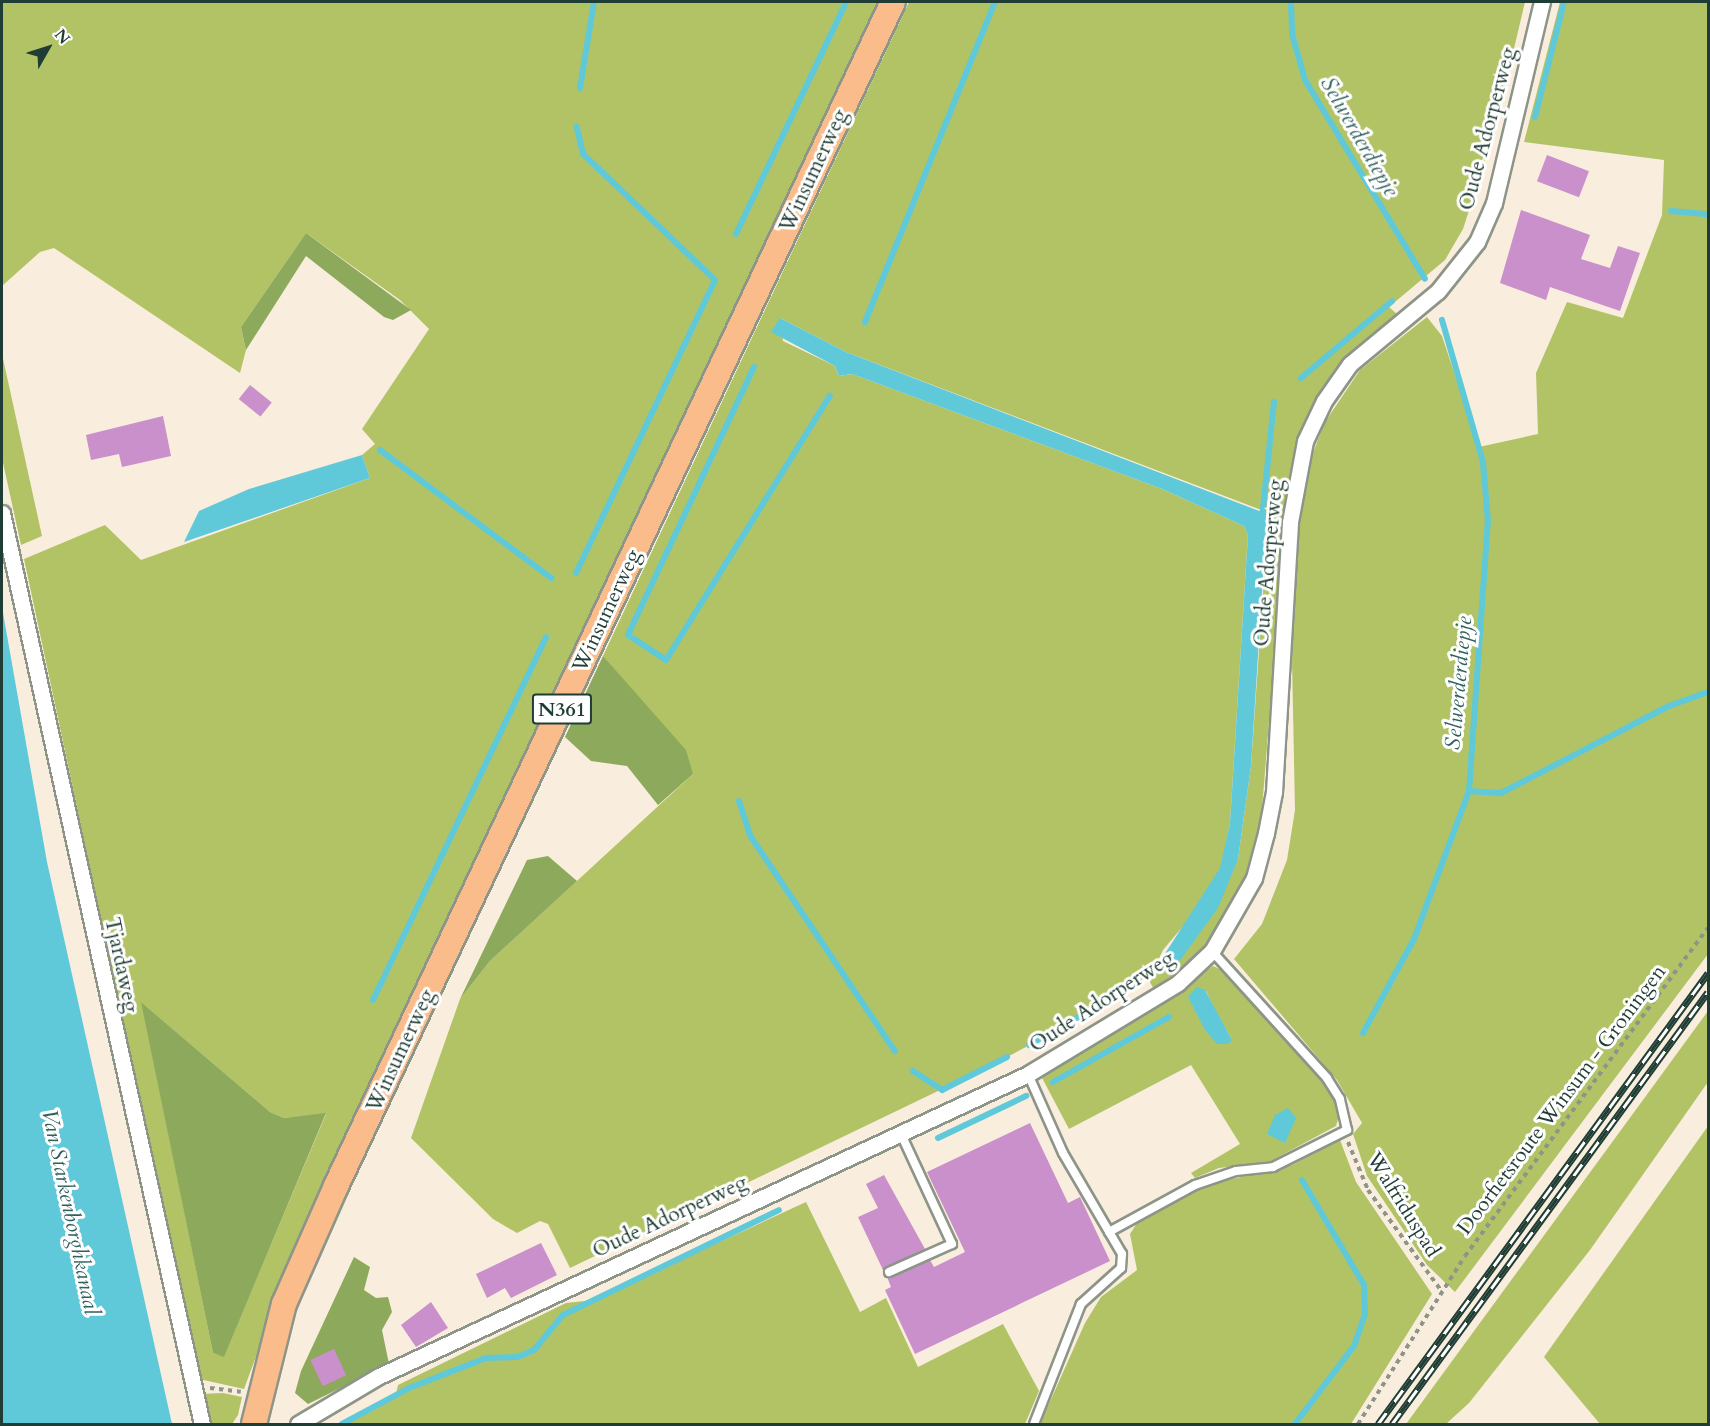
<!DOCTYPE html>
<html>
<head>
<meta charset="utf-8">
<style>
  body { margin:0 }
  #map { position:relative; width:1710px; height:1426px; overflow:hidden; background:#f9eddd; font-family:Cardo,serif }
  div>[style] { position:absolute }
  .green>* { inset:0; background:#b2c366 }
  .forest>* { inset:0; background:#8da95b }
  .water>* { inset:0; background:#5fc9d9 }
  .stream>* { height:6px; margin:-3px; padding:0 3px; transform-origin:3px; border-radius:3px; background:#5fc9d9 }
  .building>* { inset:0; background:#c990cb; transform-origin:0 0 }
  .path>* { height:4px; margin-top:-2px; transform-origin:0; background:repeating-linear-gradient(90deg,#8c9588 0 4.5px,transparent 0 9px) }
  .roads { filter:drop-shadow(2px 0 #8c9588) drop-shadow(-2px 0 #8c9588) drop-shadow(0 2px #8c9588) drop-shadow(0 -2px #8c9588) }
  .service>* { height:8px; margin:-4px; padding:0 4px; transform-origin:4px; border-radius:4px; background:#fff }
  .minor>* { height:15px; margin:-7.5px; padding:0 7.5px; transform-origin:7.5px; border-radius:7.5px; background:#fff }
  .primary>* { height:24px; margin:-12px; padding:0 12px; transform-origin:12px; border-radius:12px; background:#fabc8b }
  .rail>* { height:7px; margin-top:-3.5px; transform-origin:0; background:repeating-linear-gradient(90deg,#fff 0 14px,#1f3d34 0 28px); box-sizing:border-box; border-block:2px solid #1f3d34 }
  span { translate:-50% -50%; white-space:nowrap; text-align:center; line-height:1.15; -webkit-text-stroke:6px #fff; paint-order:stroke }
  .shield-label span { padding:2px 4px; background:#fff; border:2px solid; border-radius:4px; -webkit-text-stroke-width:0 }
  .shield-label { font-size:20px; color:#1f3d34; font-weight:700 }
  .street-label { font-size:21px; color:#1f3d34 }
  .water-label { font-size:22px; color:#2f605d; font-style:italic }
  .frame { position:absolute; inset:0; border:3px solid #1f3d34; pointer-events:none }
  .north { position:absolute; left:18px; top:18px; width:60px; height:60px; -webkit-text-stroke:4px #fff; paint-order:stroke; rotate:51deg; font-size:16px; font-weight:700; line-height:24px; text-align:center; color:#1f3d34 }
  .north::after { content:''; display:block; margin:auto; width:21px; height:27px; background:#1f3d34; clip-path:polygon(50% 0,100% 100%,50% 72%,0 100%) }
</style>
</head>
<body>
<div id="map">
  <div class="green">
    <div style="clip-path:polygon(evenodd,2px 2px,881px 2px,305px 1224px,244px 1389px,199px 1379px,24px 559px,105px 525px,141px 560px,370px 478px,362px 455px,375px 444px,362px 429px,429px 329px,400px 300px,306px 233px,241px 327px,246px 350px,240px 373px,54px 248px,40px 252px,2px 286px,2px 2px,142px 1003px,270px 1112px,284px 1118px,326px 1114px,224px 1356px,213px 1353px,142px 1003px)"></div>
    <div style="clip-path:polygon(evenodd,909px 2px,1525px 2px,1494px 133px,1463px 229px,1445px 260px,1389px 307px,1398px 315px,1323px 389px,1301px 431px,1288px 486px,1260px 834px,1249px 877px,1201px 952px,1155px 991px,1147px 977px,1113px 1001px,992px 1065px,570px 1268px,548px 1224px,540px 1221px,517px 1233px,493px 1219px,411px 1138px,460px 999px,490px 961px,693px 774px,603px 656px,909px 2px,780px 318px,846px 352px,1264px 511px,1268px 521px,1251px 766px,1238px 859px,1176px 966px,1151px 976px,1163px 950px,1200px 906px,1221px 868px,1230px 823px,1248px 535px,1244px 526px,1162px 489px,852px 374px,839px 376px,835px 366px,783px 341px,780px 318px)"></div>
    <div style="clip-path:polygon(1560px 2px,1708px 2px,1708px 954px,1455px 1292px,1427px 1265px,1367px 1176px,1353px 1134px,1362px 1123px,1337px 1080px,1234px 959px,1262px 924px,1287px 860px,1295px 810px,1292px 660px,1297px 546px,1308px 465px,1325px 422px,1360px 370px,1427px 317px,1442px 336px,1479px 447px,1538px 434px,1536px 373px,1567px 302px,1623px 318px,1662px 215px,1664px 160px,1524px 142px)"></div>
    <div style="clip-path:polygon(2px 354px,42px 536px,21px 545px,2px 458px)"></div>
    <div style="clip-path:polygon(evenodd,1213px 966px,1226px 972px,1333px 1093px,1339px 1116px,1336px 1126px,1269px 1162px,1219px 1168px,1195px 1178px,1191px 1173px,1240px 1144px,1191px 1065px,1069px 1129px,1040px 1074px,1124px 1028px,1213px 966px,1206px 991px,1214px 1008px,1232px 1040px,1191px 994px,1206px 991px)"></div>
    <div style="clip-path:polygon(1708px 1011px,1708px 1082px,1590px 1250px,1469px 1403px,1446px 1424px,1406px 1424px)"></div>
    <div style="clip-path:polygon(1708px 1126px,1708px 1424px,1600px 1424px,1544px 1357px)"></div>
    <div style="clip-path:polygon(1340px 1140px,1356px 1182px,1432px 1294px,1351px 1424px,1040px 1424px,1085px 1323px,1101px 1297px,1137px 1270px,1130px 1234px,1137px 1223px,1210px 1184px,1292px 1165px)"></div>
    <div style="clip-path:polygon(806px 1202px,860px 1312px,886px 1298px,918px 1367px,1003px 1324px,1039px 1391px,1025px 1424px,344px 1424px,395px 1398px,398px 1385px,566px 1303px,594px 1300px)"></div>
    <div style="clip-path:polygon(223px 1393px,242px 1397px,238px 1415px,232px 1424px,211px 1424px,200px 1394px)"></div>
  </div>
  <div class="forest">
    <div style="clip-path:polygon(306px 233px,411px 310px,393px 320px,384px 317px,306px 256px,246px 350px,241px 327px)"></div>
    <div style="clip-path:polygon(603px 656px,686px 750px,693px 774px,658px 805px,627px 766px,591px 761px,565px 737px)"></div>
    <div style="clip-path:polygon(548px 856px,577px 881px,490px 961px,460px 999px,527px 860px)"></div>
    <div style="clip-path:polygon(141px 1002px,270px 1112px,284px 1118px,326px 1113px,224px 1357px,213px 1353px)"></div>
    <div style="clip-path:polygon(354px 1257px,370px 1267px,364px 1290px,376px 1298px,388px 1297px,392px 1312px,382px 1330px,389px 1364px,308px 1404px,295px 1393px,301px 1371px)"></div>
  </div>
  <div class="water">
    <div style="clip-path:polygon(780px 318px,846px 352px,1267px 514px,1251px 766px,1238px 859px,1218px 908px,1176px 966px,1150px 977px,1220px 868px,1230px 823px,1248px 535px,1244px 526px,1162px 489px,852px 374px,839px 376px,835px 366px,771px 332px)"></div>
    <div style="clip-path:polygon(362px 455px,370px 478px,184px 542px,199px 511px,249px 489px)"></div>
    <div style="clip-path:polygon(2px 607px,47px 862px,172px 1424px,2px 1424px)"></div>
    <div style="clip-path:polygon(1197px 987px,1205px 990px,1232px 1040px,1228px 1044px,1217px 1044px,1205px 1030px,1188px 997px)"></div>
    <div style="clip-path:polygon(1288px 1108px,1296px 1118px,1285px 1143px,1267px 1134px,1275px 1115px)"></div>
  </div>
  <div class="stream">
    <div style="left:1291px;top:2px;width:32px;rotate:88deg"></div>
    <div style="left:1292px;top:34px;width:48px;rotate:74.2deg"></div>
    <div style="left:1305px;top:80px;width:232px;rotate:58.9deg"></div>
    <div style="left:580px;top:88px;width:87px;rotate:-80.8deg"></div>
    <div style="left:1535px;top:117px;width:119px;rotate:-75.8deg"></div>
    <div style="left:1671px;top:211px;width:37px;rotate:5deg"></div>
    <div style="left:736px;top:234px;width:257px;rotate:-64.6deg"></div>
    <div style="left:865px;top:322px;width:345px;rotate:-67.9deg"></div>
    <div style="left:754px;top:367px;width:296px;rotate:115.2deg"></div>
    <div style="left:628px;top:635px;width:45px;rotate:33.3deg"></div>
    <div style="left:666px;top:660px;width:311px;rotate:-58.2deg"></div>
    <div style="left:1301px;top:378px;width:119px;rotate:-40.2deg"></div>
    <div style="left:380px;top:450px;width:214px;rotate:36.8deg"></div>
    <div style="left:1262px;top:518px;width:117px;rotate:-84.1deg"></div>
    <div style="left:576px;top:573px;width:324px;rotate:-64.6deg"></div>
    <div style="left:715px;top:280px;width:182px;rotate:-136.3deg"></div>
    <div style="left:583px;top:154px;width:28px;rotate:-103deg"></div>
    <div style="left:1469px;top:791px;width:32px;rotate:4deg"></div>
    <div style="left:1501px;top:793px;width:189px;rotate:-27.4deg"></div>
    <div style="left:1669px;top:706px;width:41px;rotate:-19.7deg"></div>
    <div style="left:739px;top:801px;width:38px;rotate:72deg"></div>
    <div style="left:751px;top:837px;width:258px;rotate:56.1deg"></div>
    <div style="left:373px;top:1000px;width:402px;rotate:-64.5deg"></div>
    <div style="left:1363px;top:1033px;width:107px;rotate:-61.5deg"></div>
    <div style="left:1414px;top:939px;width:158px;rotate:-69.6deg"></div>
    <div style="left:1469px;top:791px;width:270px;rotate:-86deg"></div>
    <div style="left:1488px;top:522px;width:60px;rotate:-94.8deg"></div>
    <div style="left:1483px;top:462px;width:148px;rotate:-106.1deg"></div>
    <div style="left:1029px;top:1045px;width:114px;rotate:-29.5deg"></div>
    <div style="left:913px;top:1071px;width:35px;rotate:33deg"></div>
    <div style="left:942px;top:1090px;width:73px;rotate:-26.9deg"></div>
    <div style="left:1053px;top:1082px;width:133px;rotate:-29.3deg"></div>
    <div style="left:938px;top:1138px;width:98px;rotate:-25.5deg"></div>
    <div style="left:342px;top:1424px;width:76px;rotate:-28.2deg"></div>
    <div style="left:409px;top:1388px;width:83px;rotate:-21.3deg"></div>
    <div style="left:486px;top:1358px;width:32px;rotate:-2deg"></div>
    <div style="left:518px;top:1357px;width:17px;rotate:-24deg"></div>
    <div style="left:534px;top:1350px;width:45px;rotate:-50.4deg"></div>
    <div style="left:563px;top:1315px;width:240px;rotate:-25.9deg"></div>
    <div style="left:1295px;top:1424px;width:98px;rotate:-52.9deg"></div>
    <div style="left:1354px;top:1346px;width:34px;rotate:-71deg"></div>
    <div style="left:1365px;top:1314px;width:29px;rotate:-92deg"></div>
    <div style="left:1364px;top:1285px;width:122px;rotate:-120.6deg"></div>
  </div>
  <div class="building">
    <div style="left:1547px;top:155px;width:45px;height:28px;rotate:21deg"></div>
    <div style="clip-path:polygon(1521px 210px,1590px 235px,1581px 259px,1610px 268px,1618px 246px,1640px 253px,1620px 311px,1550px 287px,1546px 300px,1500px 283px)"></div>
    <div style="left:250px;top:385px;width:28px;height:18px;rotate:39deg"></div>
    <div style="clip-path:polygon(163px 416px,171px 456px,122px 467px,119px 454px,91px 460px,86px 435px)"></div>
    <div style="clip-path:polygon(1030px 1123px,1068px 1203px,1080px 1197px,1110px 1261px,915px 1354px,885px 1290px,891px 1287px,887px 1277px,930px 1260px,934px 1267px,965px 1252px,927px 1172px)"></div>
    <div style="clip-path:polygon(884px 1175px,925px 1249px,883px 1270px,858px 1217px,878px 1208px,866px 1184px)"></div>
    <div style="clip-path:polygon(541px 1243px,557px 1275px,511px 1298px,505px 1288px,487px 1298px,476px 1274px)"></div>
    <div style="clip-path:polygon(431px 1302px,448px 1328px,416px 1347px,401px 1325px)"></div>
    <div style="left:334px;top:1349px;width:29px;height:26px;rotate:65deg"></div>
  </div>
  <div class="path">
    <div style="left:1348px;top:1142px;width:52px;rotate:67.4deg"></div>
    <div style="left:1368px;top:1190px;width:126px;rotate:54deg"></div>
    <div style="left:210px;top:1388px;width:31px;rotate:7deg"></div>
    <div style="left:1358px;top:1424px;width:199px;rotate:-57.5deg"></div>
    <div style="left:1465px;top:1256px;width:408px;rotate:-53.5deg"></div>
  </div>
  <div class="roads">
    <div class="service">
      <div style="left:1028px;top:1074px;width:86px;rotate:66.1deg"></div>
      <div style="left:1063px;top:1153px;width:117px;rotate:59.7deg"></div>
      <div style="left:1122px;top:1254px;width:14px;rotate:94deg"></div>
      <div style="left:1121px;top:1268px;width:54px;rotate:138deg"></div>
      <div style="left:1081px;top:1304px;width:129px;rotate:111.4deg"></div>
      <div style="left:1109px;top:1232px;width:98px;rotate:-28.7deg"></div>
      <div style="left:1195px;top:1185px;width:43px;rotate:-18.9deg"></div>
      <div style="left:1236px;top:1171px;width:37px;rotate:-6deg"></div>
      <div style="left:1273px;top:1167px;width:83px;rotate:-26.6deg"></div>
      <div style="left:1347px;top:1130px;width:32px;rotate:-103deg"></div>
      <div style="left:1340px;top:1099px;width:25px;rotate:-122deg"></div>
      <div style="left:1327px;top:1078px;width:171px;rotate:-132.2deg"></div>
      <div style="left:889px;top:1272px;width:69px;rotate:-24deg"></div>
      <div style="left:952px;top:1244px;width:123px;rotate:-114.9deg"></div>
    </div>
    <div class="minor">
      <div style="left:2px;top:513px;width:933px;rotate:77.62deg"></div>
      <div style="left:298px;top:1424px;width:94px;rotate:-30.7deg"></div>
      <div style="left:379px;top:1376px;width:716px;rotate:-24.95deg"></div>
      <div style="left:1028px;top:1074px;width:175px;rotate:-31.2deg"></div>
      <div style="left:1178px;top:983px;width:47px;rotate:-43.3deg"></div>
      <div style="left:1212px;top:951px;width:84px;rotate:-60.1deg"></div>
      <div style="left:1254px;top:878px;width:47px;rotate:-75.1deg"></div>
      <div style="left:1266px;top:833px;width:42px;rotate:-79deg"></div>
      <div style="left:1274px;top:792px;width:270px;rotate:-86.6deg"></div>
      <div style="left:1290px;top:522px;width:82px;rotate:-79.5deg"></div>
      <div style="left:1305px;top:441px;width:44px;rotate:-64.6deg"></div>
      <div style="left:1324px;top:401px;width:45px;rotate:-54.9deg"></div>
      <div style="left:1350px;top:364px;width:114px;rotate:-39.7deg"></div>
      <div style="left:1438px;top:291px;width:63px;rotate:-51.5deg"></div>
      <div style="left:1477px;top:242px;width:43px;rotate:-66.4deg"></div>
      <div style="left:1494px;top:203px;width:207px;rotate:-76.6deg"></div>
    </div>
    <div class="primary">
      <div style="left:254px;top:1424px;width:124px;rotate:-76deg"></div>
      <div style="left:284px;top:1304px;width:129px;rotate:-66.2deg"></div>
      <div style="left:336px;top:1186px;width:1308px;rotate:-64.81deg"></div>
    </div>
  </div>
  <div class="rail">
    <div style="left:1378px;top:1424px;width:559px;rotate:-53.81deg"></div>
    <div style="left:1392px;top:1424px;width:535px;rotate:-53.82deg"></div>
  </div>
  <div class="shield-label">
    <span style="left:562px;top:709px">N361</span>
  </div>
  <div class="street-label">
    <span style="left:1488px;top:129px;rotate:-75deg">Oude Adorperweg</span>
    <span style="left:814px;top:171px;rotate:-65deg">Winsumerweg</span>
    <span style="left:1269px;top:563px;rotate:-85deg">Oude Adorperweg</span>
    <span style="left:607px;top:611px;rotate:-65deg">Winsumerweg</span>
    <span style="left:121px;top:965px;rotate:78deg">Tjardaweg</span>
    <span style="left:1102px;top:1002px;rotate:-33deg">Oude Adorperweg</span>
    <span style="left:401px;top:1051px;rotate:-65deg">Winsumerweg</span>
    <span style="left:1562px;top:1100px;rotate:-53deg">Doorfietsroute Winsum - Groningen</span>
    <span style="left:1403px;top:1205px;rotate:58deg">Walfriduspad</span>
    <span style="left:670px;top:1217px;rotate:-25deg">Oude Adorperweg</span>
  </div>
  <div class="water-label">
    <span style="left:1359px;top:137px;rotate:60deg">Selwerderdiepje</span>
    <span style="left:1459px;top:683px;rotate:-85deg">Selwerderdiepje</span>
    <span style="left:70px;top:1212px;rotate:78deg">Van Starkenborghkanaal</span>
  </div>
  <div class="frame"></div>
  <div class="north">N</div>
</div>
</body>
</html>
